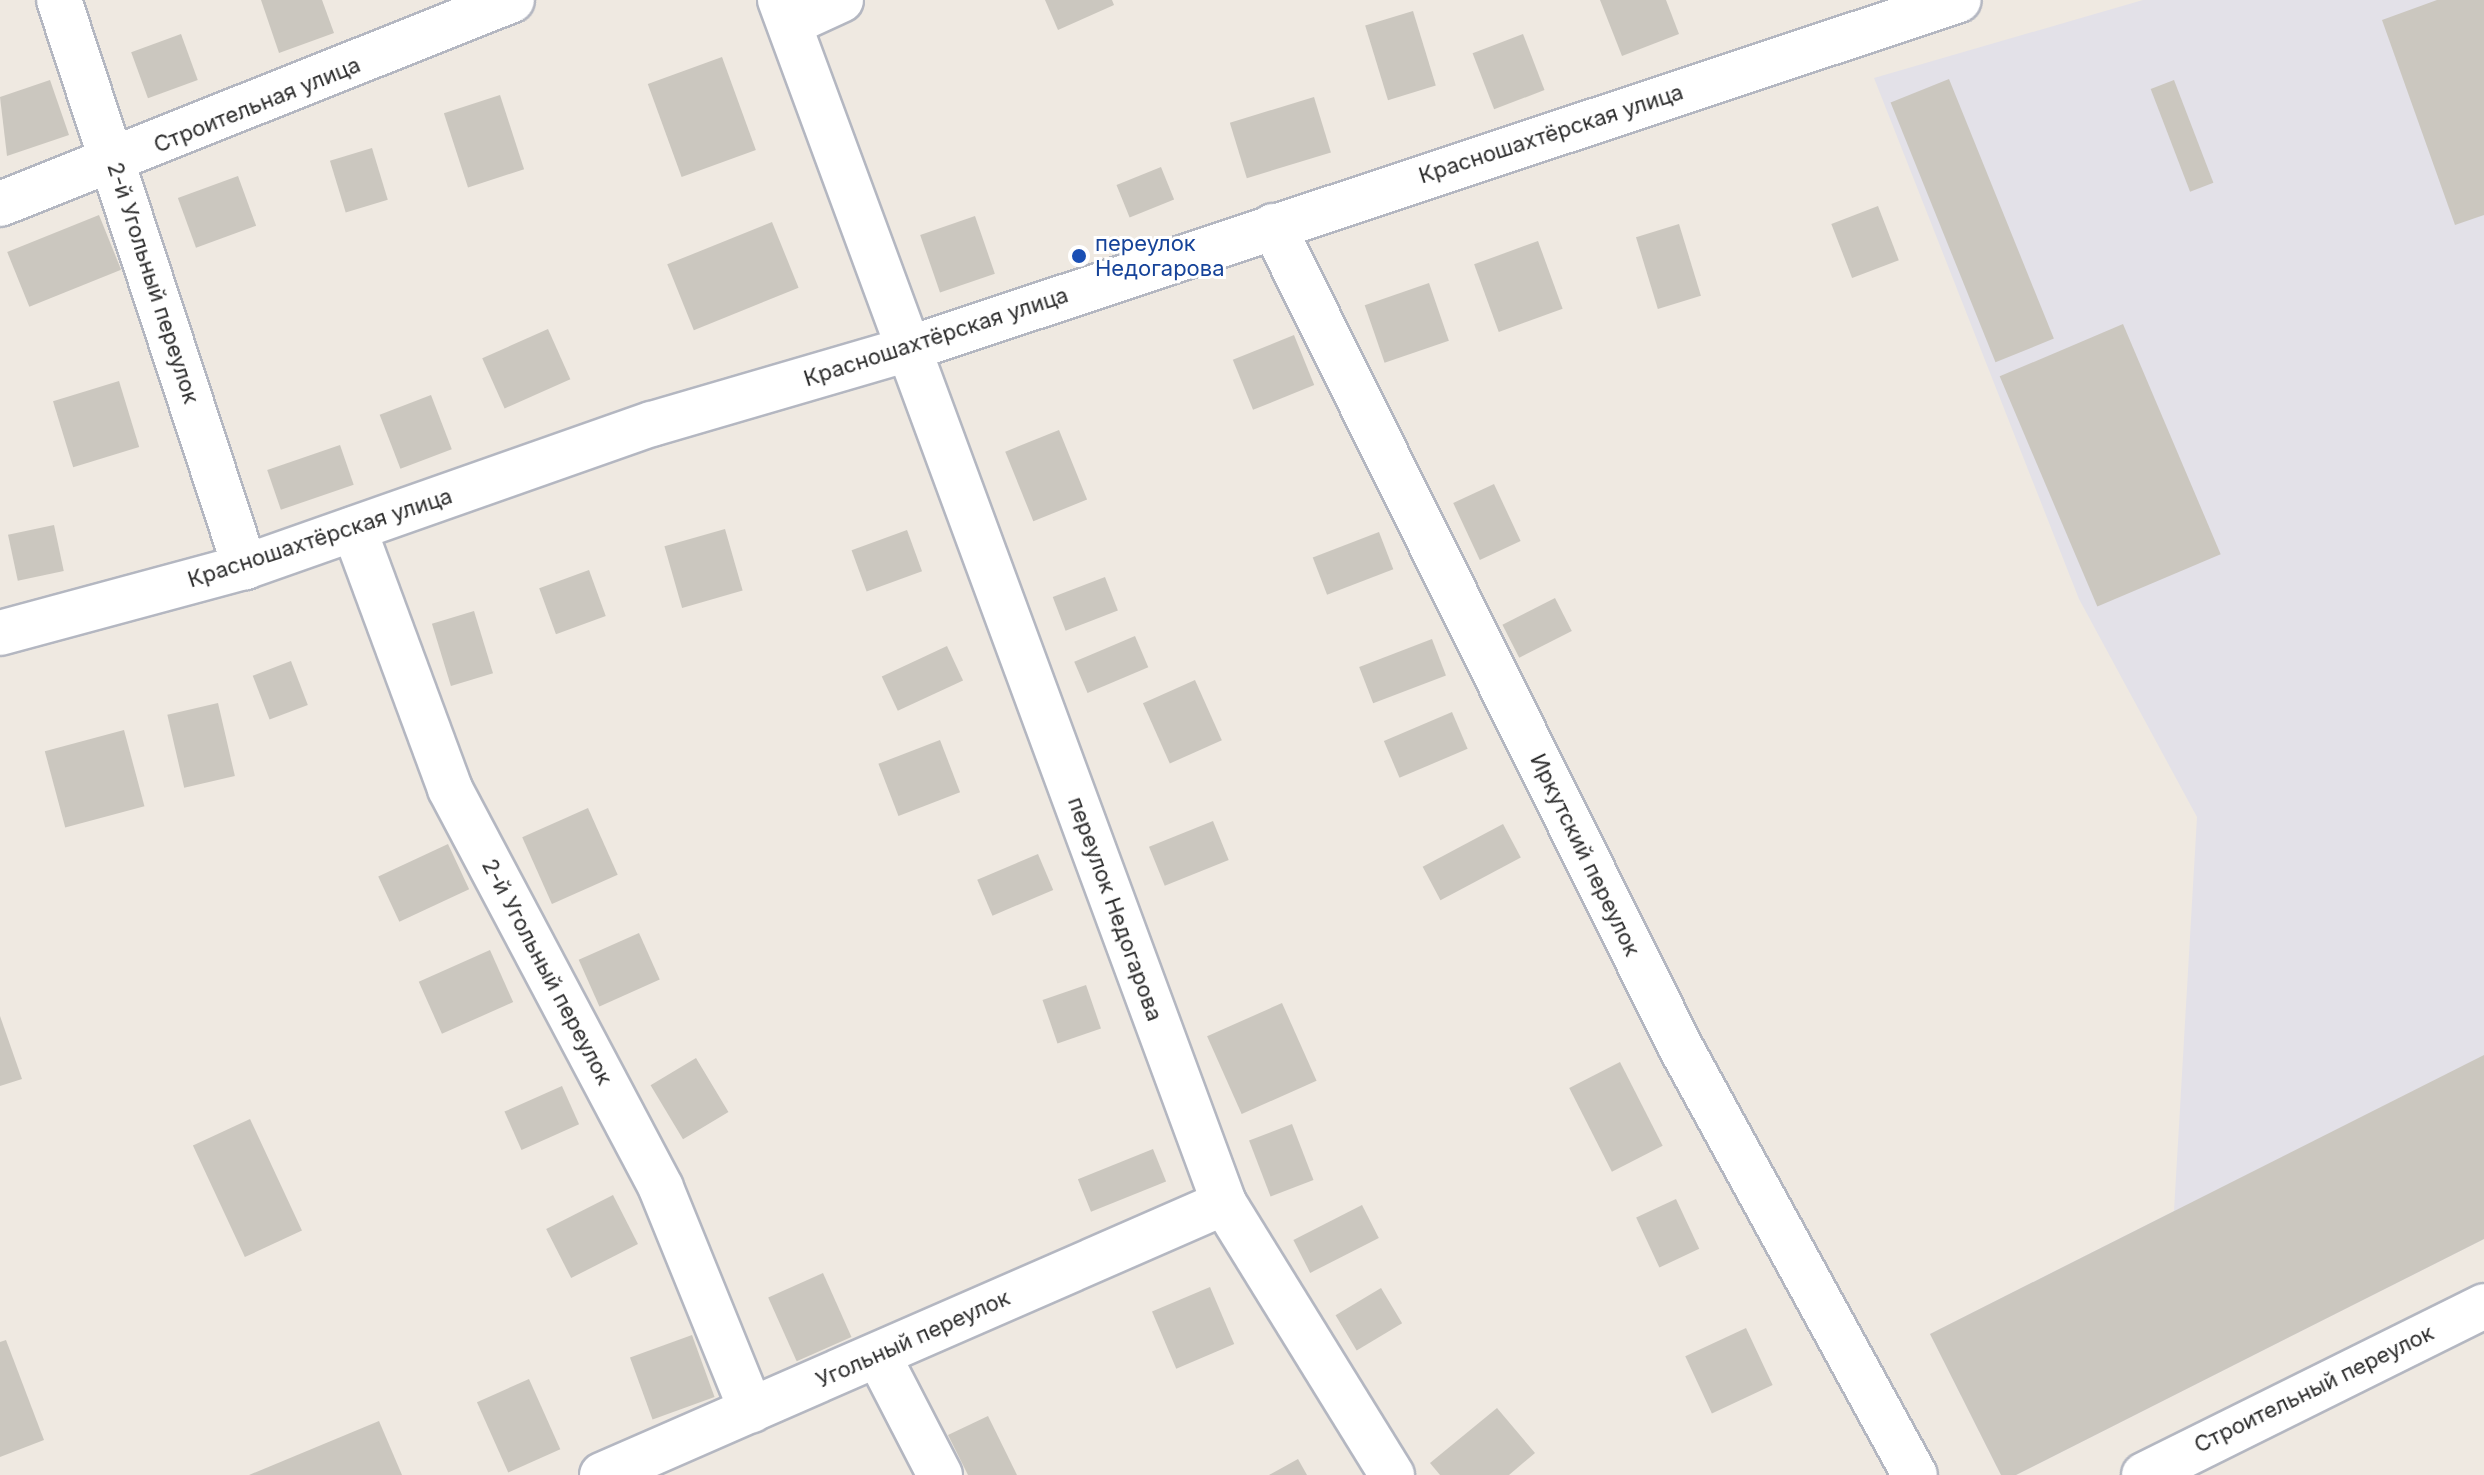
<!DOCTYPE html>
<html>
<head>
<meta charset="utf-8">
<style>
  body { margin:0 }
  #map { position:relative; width:2484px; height:1475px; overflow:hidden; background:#efe9e1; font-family:Inter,sans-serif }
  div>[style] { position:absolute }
  .industrial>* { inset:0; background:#e3e1e8 }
  .building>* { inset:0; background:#cbc7bf; transform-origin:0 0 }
  .roads { filter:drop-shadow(2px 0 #b4b7c1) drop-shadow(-2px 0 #b4b7c1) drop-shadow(0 2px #b4b7c1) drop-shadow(0 -2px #b4b7c1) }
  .minor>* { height:44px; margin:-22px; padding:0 22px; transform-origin:22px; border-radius:22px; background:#fff }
  .dots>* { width:22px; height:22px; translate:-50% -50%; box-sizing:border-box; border:4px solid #fff; border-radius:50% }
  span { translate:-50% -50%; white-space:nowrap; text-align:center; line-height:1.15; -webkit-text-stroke:6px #fff; paint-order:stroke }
  .street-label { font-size:22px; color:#2e2e2e }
  .transit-label { font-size:22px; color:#164399 }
  .left { translate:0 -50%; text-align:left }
</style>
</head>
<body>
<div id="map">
  <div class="industrial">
    <div style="clip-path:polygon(2143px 0,2484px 0,2484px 1239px,2016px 1475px,2001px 1475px,1930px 1334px,2174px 1211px,2197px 817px,2079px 599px,1874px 78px)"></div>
  </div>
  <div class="building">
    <div style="clip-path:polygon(261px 0,322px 0,334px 33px,279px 53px)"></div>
    <div style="clip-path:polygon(1045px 0,1112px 0,1114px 5px,1058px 30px)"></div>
    <div style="clip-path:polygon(1600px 0,1666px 0,1679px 34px,1622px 56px)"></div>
    <div style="clip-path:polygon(2437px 0,2484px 0,2484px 215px,2455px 225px,2382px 20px)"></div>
    <div style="left:1413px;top:11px;width:78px;height:50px;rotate:73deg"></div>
    <div style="left:181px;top:34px;width:49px;height:53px;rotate:70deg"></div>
    <div style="left:1523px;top:34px;width:60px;height:54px;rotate:69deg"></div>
    <div style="left:722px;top:57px;width:99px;height:79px;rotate:70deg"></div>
    <div style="left:1949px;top:79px;width:280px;height:63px;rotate:68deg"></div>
    <div style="clip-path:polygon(50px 80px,69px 135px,7px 156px,0 97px)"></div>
    <div style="left:2174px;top:80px;width:110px;height:25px;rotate:69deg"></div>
    <div style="left:500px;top:95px;width:78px;height:59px;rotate:72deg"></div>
    <div style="left:1314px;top:97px;width:58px;height:88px;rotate:73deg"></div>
    <div style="left:372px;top:148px;width:54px;height:44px;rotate:73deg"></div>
    <div style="left:1161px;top:167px;width:35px;height:48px;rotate:68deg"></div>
    <div style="left:238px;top:176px;width:53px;height:64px;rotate:70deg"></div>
    <div style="left:1878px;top:206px;width:58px;height:50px;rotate:69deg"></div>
    <div style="left:99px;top:215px;width:59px;height:99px;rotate:68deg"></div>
    <div style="left:975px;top:216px;width:61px;height:58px;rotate:71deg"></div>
    <div style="left:772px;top:222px;width:71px;height:113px;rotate:68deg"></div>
    <div style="left:1679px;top:224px;width:75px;height:45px;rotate:73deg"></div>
    <div style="left:1538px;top:241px;width:72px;height:68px;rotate:70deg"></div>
    <div style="left:1429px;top:283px;width:61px;height:68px;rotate:71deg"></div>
    <div style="left:2123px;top:324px;width:250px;height:134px;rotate:67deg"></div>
    <div style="left:548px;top:329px;width:55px;height:72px;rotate:66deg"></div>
    <div style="left:1294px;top:335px;width:54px;height:66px;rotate:68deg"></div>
    <div style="left:119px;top:381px;width:69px;height:69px;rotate:73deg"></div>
    <div style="left:431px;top:395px;width:58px;height:55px;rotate:69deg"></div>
    <div style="left:1059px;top:430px;width:75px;height:58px;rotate:68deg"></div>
    <div style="left:340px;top:445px;width:42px;height:77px;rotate:71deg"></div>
    <div style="left:1494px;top:484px;width:63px;height:45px;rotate:65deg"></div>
    <div style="left:54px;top:525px;width:47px;height:47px;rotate:78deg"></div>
    <div style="left:725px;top:529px;width:64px;height:63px;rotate:74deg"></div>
    <div style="left:907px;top:530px;width:44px;height:59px;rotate:70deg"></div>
    <div style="left:1379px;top:532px;width:40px;height:71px;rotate:69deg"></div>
    <div style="left:589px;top:570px;width:49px;height:53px;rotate:70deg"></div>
    <div style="left:1105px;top:577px;width:36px;height:56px;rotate:69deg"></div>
    <div style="left:1555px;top:598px;width:37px;height:59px;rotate:63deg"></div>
    <div style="left:474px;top:611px;width:65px;height:44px;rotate:73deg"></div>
    <div style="left:1135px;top:636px;width:34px;height:66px;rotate:67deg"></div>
    <div style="left:1432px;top:639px;width:39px;height:78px;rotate:69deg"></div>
    <div style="left:947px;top:646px;width:38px;height:72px;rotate:65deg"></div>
    <div style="left:291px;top:661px;width:47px;height:41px;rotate:69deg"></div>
    <div style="left:1195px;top:680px;width:66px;height:57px;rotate:66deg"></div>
    <div style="left:218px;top:703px;width:75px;height:52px;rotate:77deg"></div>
    <div style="left:1452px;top:712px;width:40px;height:74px;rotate:67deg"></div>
    <div style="left:124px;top:730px;width:79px;height:82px;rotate:75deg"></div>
    <div style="left:940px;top:740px;width:56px;height:66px;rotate:69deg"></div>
    <div style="left:588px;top:808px;width:73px;height:72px;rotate:66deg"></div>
    <div style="left:1213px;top:821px;width:42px;height:69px;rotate:68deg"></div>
    <div style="left:1503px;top:824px;width:38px;height:91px;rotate:62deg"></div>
    <div style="left:448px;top:844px;width:50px;height:77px;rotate:65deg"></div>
    <div style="left:1038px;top:854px;width:39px;height:66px;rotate:67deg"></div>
    <div style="left:639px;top:933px;width:51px;height:66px;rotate:66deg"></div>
    <div style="left:490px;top:950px;width:57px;height:78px;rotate:66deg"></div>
    <div style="left:1086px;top:985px;width:46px;height:46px;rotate:71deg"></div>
    <div style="left:1282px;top:1003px;width:85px;height:82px;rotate:66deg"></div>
    <div style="clip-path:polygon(0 1016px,22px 1079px,0 1086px)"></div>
    <div style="clip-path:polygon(2484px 1055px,2484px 1239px,2016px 1475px,2001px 1475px,1930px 1334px)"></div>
    <div style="left:696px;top:1058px;width:63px;height:53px;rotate:59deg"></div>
    <div style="left:1620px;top:1062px;width:94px;height:57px;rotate:63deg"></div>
    <div style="left:562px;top:1086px;width:42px;height:63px;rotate:66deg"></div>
    <div style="left:250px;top:1119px;width:123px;height:63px;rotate:65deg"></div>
    <div style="left:1292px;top:1124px;width:60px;height:46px;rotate:69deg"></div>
    <div style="left:1153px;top:1149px;width:35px;height:81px;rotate:68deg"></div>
    <div style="left:613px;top:1195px;width:55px;height:75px;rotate:63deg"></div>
    <div style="left:1676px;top:1199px;width:55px;height:44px;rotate:65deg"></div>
    <div style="left:1362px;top:1205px;width:37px;height:77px;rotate:63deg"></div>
    <div style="left:823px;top:1273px;width:70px;height:60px;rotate:66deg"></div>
    <div style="left:1210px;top:1287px;width:62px;height:63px;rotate:67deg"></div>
    <div style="left:1381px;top:1288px;width:41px;height:53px;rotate:59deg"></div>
    <div style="left:1746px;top:1328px;width:63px;height:67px;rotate:65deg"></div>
    <div style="left:692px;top:1335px;width:66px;height:66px;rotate:70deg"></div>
    <div style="clip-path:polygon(6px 1340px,44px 1440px,0 1457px,0 1342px)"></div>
    <div style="left:529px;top:1379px;width:77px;height:57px;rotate:66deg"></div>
    <div style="clip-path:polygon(1497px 1408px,1535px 1453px,1509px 1475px,1440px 1475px,1430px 1463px)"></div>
    <div style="clip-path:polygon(988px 1416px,1017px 1475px,968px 1475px,948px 1435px)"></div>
    <div style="clip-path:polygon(379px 1421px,402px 1475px,249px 1475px)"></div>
    <div style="clip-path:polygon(1298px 1459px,1307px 1475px,1269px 1475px)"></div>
  </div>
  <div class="roads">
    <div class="minor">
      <div style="left:59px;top:0;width:597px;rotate:71.84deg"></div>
      <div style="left:780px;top:0;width:1282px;rotate:69.74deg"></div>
      <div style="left:1224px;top:1203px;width:320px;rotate:58.3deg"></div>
      <div style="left:791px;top:23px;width:55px;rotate:-24.7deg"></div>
      <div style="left:0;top:204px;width:551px;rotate:-21.72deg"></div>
      <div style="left:1273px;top:226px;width:918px;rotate:63.6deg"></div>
      <div style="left:1681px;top:1048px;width:487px;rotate:61.3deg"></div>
      <div style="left:354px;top:529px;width:277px;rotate:69.7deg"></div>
      <div style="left:450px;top:789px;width:451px;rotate:62.1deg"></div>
      <div style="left:661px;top:1188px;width:240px;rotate:67.9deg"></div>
      <div style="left:0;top:633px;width:254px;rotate:-15.1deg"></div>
      <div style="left:245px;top:567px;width:431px;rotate:-19.4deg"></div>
      <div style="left:652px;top:424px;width:267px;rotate:-16.3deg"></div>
      <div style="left:908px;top:349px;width:1107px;rotate:-18.37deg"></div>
      <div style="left:878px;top:1355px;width:135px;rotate:62.7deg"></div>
      <div style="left:602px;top:1475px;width:679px;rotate:-23.62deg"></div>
      <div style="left:2144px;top:1475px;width:380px;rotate:-26.4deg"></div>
    </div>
  </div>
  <div class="dots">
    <div style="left:1079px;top:256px;background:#1a4fb4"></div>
  </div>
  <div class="street-label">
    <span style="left:257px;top:105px;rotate:-22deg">Строительная улица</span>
    <span style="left:1551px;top:134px;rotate:-18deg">Красношахтёрская улица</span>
    <span style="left:153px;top:283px;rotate:72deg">2-й Угольный переулок</span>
    <span style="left:936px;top:337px;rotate:-18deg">Красношахтёрская улица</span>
    <span style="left:320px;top:538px;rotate:-18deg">Красношахтёрская улица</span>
    <span style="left:1585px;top:855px;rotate:64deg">Иркутский переулок</span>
    <span style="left:1115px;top:909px;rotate:70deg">переулок Недогарова</span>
    <span style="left:547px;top:972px;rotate:62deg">2-й Угольный переулок</span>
    <span style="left:913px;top:1339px;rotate:-24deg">Угольный переулок</span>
    <span style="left:2314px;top:1389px;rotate:-26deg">Строительный переулок</span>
  </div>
  <div class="transit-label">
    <span class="left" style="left:1095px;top:256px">переулок<br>Недогарова</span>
  </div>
</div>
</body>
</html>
